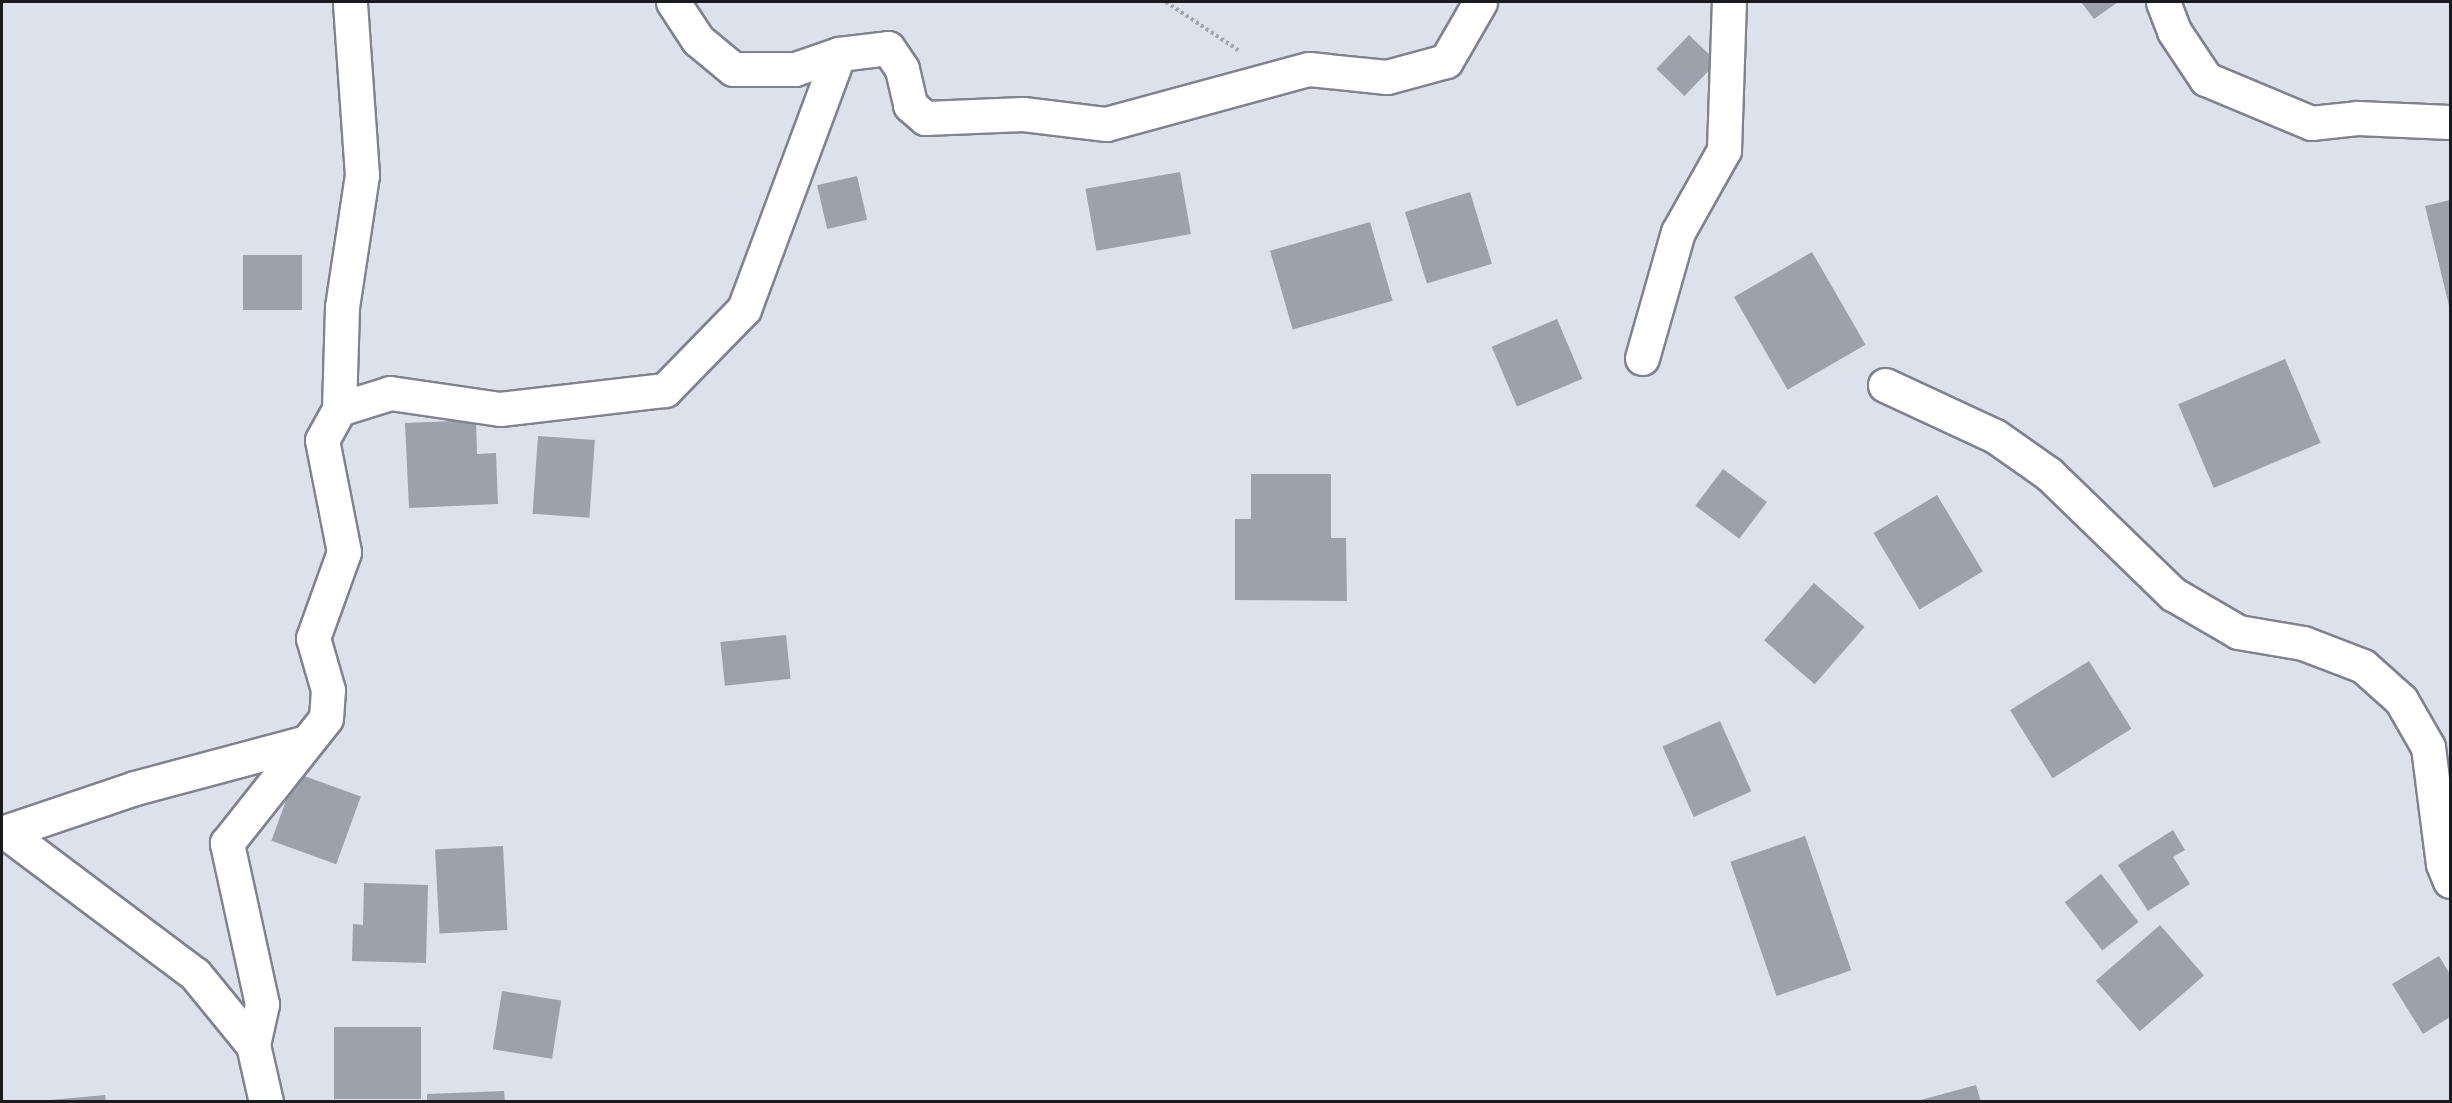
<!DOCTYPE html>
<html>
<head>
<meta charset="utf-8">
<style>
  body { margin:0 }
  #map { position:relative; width:2452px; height:1103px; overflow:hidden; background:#dde1ec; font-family:Barlow,sans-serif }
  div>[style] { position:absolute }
  .building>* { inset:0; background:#9da1ab; transform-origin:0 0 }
  .path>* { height:4px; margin-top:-2px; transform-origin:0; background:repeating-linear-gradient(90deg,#a2a6ae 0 3px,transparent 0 6px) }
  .roads { filter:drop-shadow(2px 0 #80838e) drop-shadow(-2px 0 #80838e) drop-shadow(0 2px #80838e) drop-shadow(0 -2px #80838e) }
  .minor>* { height:33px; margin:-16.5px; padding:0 16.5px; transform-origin:16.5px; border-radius:16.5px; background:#fff }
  span { translate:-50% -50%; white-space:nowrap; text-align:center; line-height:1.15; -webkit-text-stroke:6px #dde1ec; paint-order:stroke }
  .frame { position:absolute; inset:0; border:3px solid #1a1b1f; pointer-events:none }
</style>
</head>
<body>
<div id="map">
  <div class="building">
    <div style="clip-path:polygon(2081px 2px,2118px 2px,2094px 19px)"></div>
    <div style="left:1689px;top:35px;width:39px;height:47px;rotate:44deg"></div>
    <div style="left:1180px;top:172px;width:63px;height:96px;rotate:80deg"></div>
    <div style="left:857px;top:176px;width:45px;height:41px;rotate:77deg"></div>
    <div style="left:1470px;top:192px;width:75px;height:68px;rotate:73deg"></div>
    <div style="clip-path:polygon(2450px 200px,2450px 310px,2425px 206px)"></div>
    <div style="left:1370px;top:222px;width:82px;height:104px;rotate:74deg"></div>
    <div style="left:1812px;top:252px;width:107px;height:90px;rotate:60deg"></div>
    <div style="left:243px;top:255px;width:59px;height:55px"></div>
    <div style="left:1557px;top:319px;width:65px;height:71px;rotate:67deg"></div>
    <div style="left:2285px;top:359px;width:91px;height:116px;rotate:67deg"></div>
    <div style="clip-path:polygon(476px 420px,477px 454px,496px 453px,498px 504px,409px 508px,405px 423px)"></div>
    <div style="left:538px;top:436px;width:57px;height:78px;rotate:4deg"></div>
    <div style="left:1723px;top:469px;width:55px;height:46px;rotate:37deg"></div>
    <div style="clip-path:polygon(1251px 474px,1331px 474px,1331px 538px,1346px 538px,1347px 601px,1235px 600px,1235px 519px,1251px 519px)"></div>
    <div style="left:1937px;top:495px;width:89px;height:74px;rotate:59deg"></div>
    <div style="left:1814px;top:583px;width:67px;height:76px;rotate:41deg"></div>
    <div style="left:786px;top:635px;width:44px;height:66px;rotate:84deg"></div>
    <div style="left:2089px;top:661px;width:80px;height:93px;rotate:58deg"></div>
    <div style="left:1720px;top:721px;width:77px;height:63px;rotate:66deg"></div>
    <div style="left:296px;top:773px;width:69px;height:72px;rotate:20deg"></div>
    <div style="clip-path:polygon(2173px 830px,2185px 850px,2173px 857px,2190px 884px,2148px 911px,2118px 865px)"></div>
    <div style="left:1805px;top:836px;width:142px;height:79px;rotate:71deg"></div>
    <div style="left:503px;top:846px;width:84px;height:68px;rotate:87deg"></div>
    <div style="left:2101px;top:874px;width:61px;height:46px;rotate:52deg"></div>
    <div style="clip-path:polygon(364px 883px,428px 885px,426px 963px,352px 961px,353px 924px,363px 925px)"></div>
    <div style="left:2160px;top:925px;width:67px;height:85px;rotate:49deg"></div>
    <div style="clip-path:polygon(2439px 956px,2450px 974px,2450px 1017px,2423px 1034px,2392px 984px)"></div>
    <div style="left:502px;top:991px;width:60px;height:59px;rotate:9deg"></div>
    <div style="left:334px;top:1027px;width:87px;height:72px"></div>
    <div style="clip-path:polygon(1976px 1085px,1981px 1102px,1917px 1102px,1917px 1101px)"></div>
    <div style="clip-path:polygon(504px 1091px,505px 1102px,427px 1102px,427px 1094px)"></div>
    <div style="clip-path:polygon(105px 1095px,106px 1102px,50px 1102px,50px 1100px)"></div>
  </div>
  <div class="path">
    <div style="left:1166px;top:2px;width:87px;rotate:33.7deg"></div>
  </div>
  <div class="roads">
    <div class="minor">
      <div style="left:673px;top:2px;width:45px;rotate:56.7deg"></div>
      <div style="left:698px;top:40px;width:45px;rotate:39.6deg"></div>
      <div style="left:733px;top:69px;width:62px"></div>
      <div style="left:795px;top:69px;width:46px;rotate:-18.8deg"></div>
      <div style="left:2163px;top:2px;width:31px;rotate:69deg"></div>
      <div style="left:2174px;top:31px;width:58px;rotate:56.3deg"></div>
      <div style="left:2206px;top:79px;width:114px;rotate:22.7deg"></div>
      <div style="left:2311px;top:123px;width:46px;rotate:-6.2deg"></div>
      <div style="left:2357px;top:118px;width:93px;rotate:2.5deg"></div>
      <div style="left:1642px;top:358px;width:131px;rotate:-74.1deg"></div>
      <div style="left:1678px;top:232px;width:94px;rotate:-60.7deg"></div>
      <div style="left:1724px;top:150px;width:148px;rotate:-88.1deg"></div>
      <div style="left:1885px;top:385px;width:121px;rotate:24.9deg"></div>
      <div style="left:1995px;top:436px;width:66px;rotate:35.1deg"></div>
      <div style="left:2049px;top:474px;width:173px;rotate:44.1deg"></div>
      <div style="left:2173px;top:594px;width:75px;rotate:30.3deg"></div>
      <div style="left:2238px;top:632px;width:66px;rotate:9.6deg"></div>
      <div style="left:2303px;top:643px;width:64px;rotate:21deg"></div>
      <div style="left:2363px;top:666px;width:51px;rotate:41.8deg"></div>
      <div style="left:2401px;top:700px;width:54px;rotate:60.1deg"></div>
      <div style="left:2428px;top:747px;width:118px;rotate:82.7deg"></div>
      <div style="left:2443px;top:864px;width:18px;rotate:68deg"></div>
      <div style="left:339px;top:409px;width:53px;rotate:-17.4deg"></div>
      <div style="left:390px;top:393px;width:111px;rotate:8.3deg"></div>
      <div style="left:500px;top:409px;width:166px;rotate:-6.6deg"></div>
      <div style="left:665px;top:390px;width:113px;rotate:-45.7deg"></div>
      <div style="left:744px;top:309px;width:272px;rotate:-69.6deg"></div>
      <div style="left:839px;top:54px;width:49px;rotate:-7deg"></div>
      <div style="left:888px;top:48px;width:25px;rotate:56deg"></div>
      <div style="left:902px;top:69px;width:37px;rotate:77deg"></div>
      <div style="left:910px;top:105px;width:20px;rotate:41deg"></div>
      <div style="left:925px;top:118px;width:98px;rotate:-2.3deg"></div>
      <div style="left:1023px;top:114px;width:84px;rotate:6.9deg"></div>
      <div style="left:1106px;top:124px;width:210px;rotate:-15.2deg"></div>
      <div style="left:1309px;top:69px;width:78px;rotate:5.9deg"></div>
      <div style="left:1387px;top:77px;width:61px;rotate:-15.2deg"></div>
      <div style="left:1446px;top:61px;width:68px;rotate:-60deg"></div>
      <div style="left:2px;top:833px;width:140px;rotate:-18.7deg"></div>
      <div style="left:135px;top:788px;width:174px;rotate:-15deg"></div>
      <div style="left:7px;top:833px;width:235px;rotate:36.9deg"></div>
      <div style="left:195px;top:974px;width:92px;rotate:50.8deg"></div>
      <div style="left:266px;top:1102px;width:58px;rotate:-102.8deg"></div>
      <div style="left:253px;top:1045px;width:42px;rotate:-77.6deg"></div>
      <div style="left:262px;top:1004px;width:165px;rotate:-102.3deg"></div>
      <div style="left:227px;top:843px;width:159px;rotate:-51.6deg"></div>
      <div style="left:326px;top:718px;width:28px;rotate:-86deg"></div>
      <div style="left:328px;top:690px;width:54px;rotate:-106.1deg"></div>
      <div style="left:313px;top:638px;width:91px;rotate:-70.2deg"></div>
      <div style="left:344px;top:552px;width:114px;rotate:-101.1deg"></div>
      <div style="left:322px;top:440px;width:35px;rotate:-61deg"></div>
      <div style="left:339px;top:409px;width:102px;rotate:-88.3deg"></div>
      <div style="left:342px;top:307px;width:134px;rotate:-81.4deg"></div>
      <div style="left:362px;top:175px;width:173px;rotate:-94deg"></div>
    </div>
  </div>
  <div class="frame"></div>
</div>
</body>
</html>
